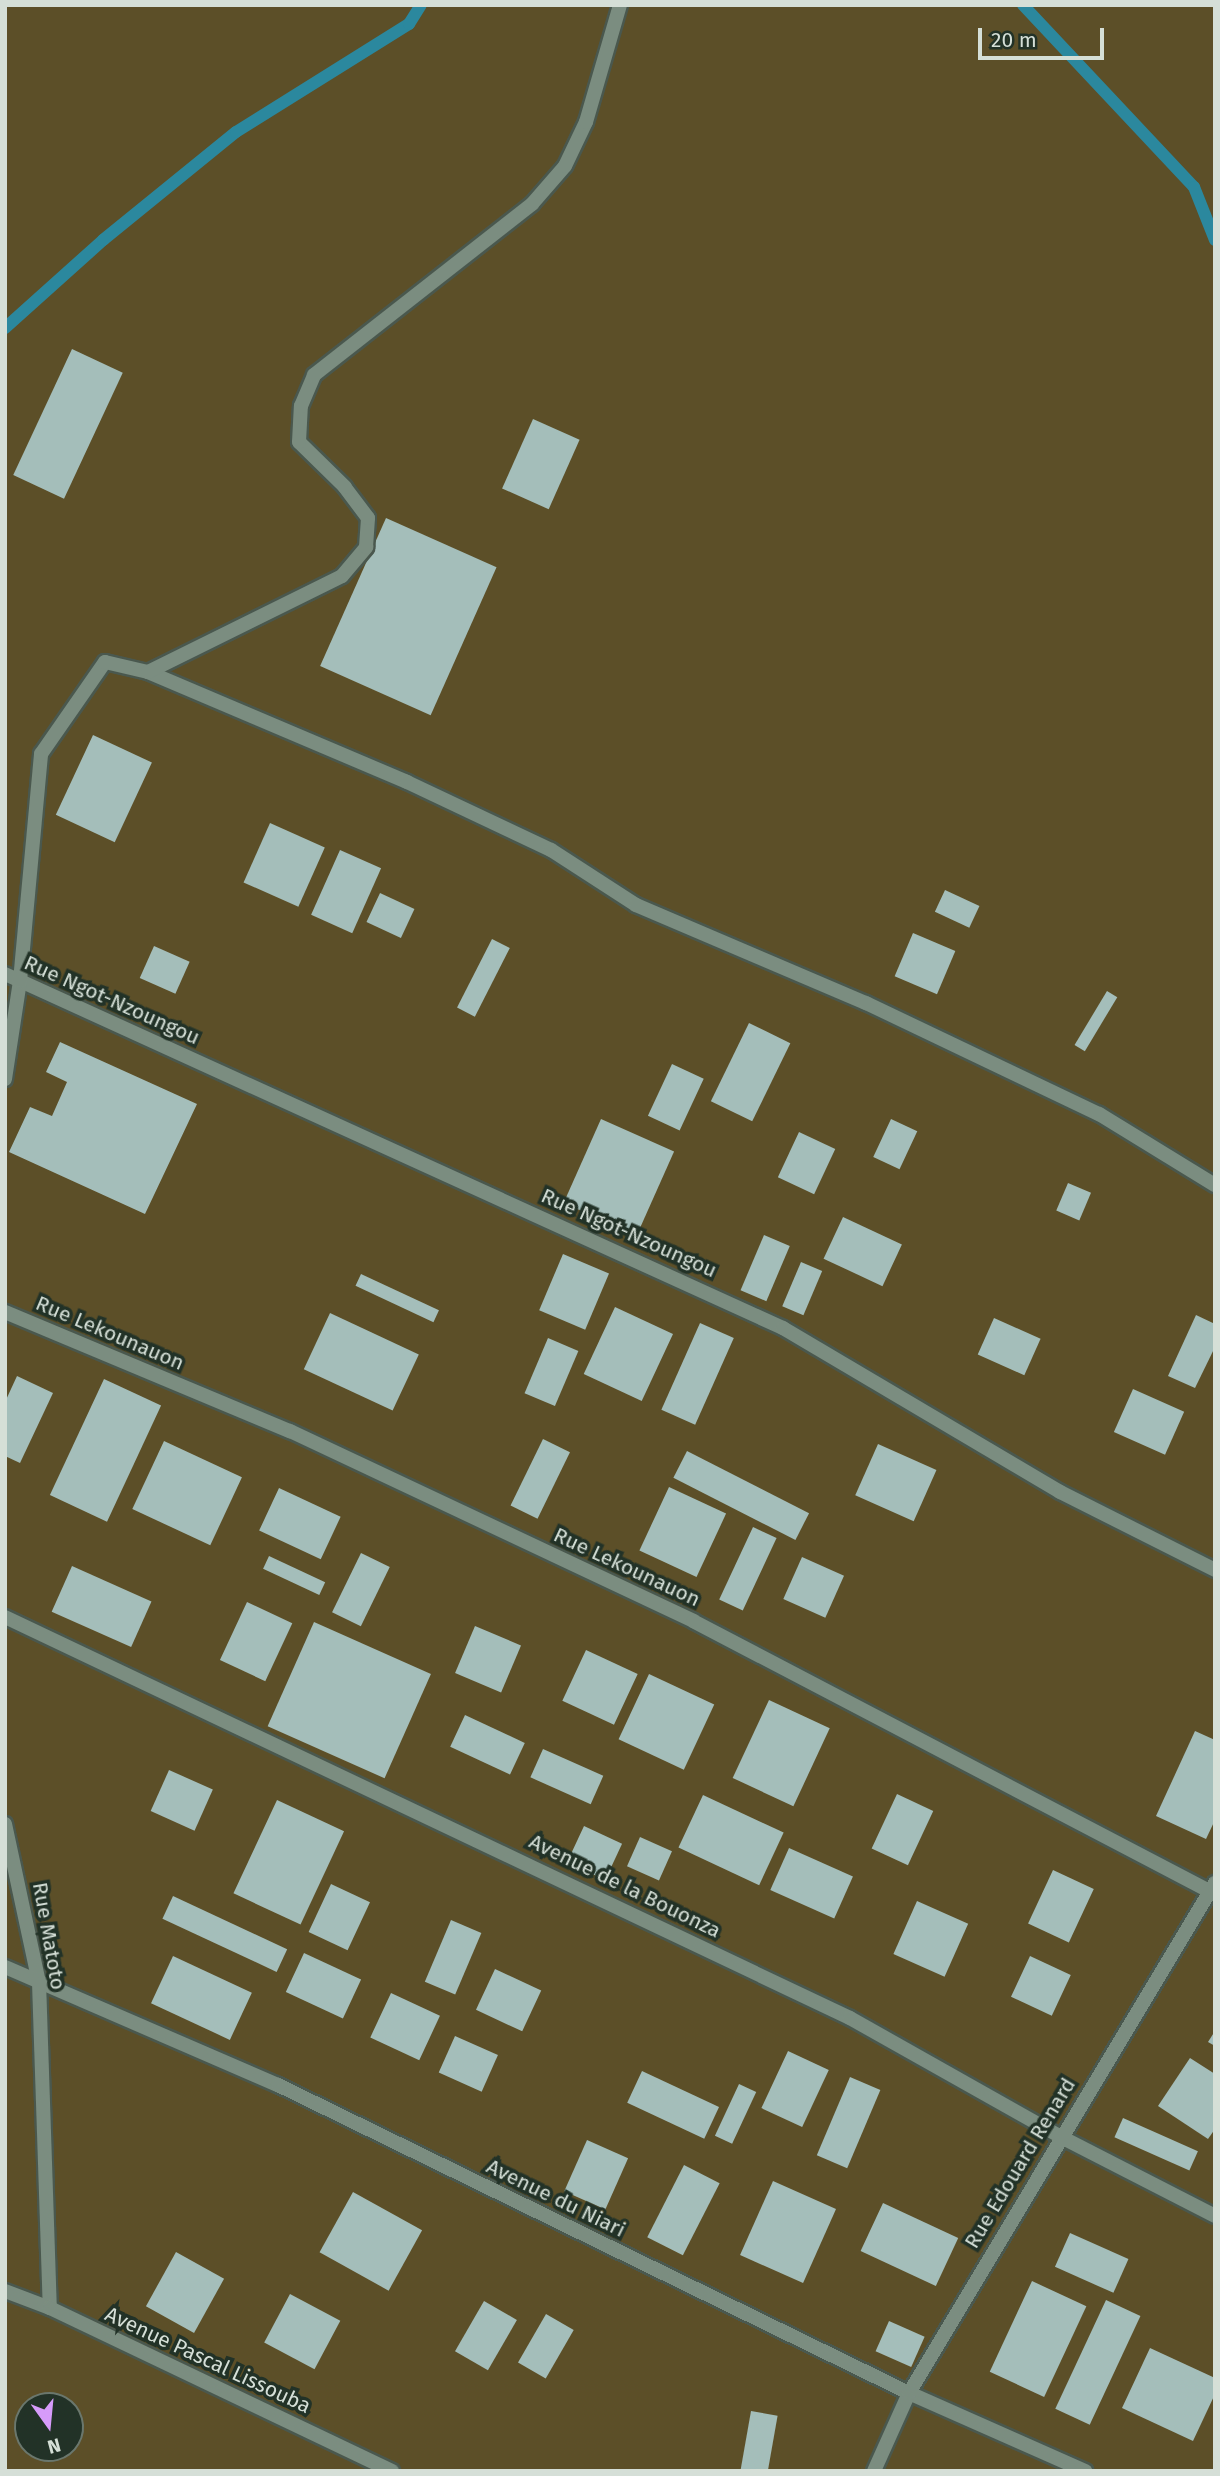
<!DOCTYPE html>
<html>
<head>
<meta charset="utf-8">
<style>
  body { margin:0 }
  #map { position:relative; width:1220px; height:2476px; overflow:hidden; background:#2c3c31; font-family:"Fira Sans",sans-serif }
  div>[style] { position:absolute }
  .green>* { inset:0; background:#5c4f28 }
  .stream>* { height:12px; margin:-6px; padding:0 6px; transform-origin:6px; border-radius:6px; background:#2b889e }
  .building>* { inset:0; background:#a4beba; transform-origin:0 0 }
  .roads { filter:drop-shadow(2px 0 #4a584e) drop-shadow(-2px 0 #4a584e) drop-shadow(0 2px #4a584e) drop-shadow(0 -2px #4a584e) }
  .street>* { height:14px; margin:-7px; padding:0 7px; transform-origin:7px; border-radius:7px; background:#7b8d80 }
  span { translate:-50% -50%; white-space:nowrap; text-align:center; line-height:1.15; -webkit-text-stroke:7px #223227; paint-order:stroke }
  .street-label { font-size:21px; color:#d5dfd7 }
  .frame { position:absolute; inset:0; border:7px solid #d5dfd7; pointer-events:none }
  .north { position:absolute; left:14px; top:2392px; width:70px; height:70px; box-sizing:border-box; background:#223227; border:2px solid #6a776d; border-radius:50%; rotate:165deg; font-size:19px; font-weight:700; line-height:28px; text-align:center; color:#d5dfd7 }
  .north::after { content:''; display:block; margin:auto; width:24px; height:32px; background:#d69bfa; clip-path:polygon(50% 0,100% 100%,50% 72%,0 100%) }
  .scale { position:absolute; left:978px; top:28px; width:126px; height:32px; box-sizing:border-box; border:4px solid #d5dfd7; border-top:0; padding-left:9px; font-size:21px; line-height:24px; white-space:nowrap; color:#d5dfd7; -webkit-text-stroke:5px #223227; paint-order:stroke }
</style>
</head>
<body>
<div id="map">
  <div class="green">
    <div style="clip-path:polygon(evenodd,5px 5px,1215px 5px,1215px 2471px,5px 2471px,5px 5px,28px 2406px,70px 2406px,70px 2448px,28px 2448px,28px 2406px)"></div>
  </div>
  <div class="stream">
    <div style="left:1023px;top:5px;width:250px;rotate:46.8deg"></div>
    <div style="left:1194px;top:187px;width:57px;rotate:68.4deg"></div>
    <div style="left:5px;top:328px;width:132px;rotate:-41.9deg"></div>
    <div style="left:103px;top:240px;width:171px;rotate:-39.1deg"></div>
    <div style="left:236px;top:132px;width:204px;rotate:-32deg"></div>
    <div style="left:409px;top:24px;width:22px;rotate:-58deg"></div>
  </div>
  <div class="building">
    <div style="left:72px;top:349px;width:56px;height:139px;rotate:25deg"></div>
    <div style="left:533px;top:419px;width:51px;height:76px;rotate:24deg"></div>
    <div style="left:386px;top:518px;width:121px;height:162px;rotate:24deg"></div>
    <div style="left:93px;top:735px;width:65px;height:88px;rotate:25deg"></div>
    <div style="left:270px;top:823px;width:60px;height:65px;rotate:24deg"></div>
    <div style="left:340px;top:850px;width:45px;height:71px;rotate:24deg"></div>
    <div style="left:945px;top:890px;width:38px;height:24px;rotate:25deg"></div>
    <div style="left:380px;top:893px;width:38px;height:32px;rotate:25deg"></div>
    <div style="left:913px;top:933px;width:46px;height:47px;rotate:23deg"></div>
    <div style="left:492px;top:939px;width:20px;height:77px;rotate:27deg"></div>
    <div style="left:154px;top:946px;width:39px;height:35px;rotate:24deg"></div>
    <div style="left:1107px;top:991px;width:12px;height:63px;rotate:31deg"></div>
    <div style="left:749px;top:1023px;width:46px;height:87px;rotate:26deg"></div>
    <div style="clip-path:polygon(60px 1042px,197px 1104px,145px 1214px,9px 1152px,30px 1107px,52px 1116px,67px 1082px,46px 1072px)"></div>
    <div style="left:672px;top:1064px;width:35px;height:57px;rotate:25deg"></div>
    <div style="left:601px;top:1119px;width:80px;height:92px;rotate:24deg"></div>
    <div style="left:891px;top:1119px;width:29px;height:42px;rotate:25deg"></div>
    <div style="left:799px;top:1132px;width:40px;height:50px;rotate:25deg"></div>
    <div style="left:1068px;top:1183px;width:25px;height:30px;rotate:23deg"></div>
    <div style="left:843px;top:1217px;width:65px;height:46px;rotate:25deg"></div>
    <div style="left:764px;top:1235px;width:28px;height:60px;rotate:23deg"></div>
    <div style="left:563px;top:1254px;width:50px;height:61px;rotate:23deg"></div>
    <div style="left:801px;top:1262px;width:23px;height:48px;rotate:23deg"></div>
    <div style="left:361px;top:1274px;width:86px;height:13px;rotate:25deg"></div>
    <div style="left:615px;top:1307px;width:64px;height:74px;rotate:25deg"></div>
    <div style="left:330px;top:1313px;width:98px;height:62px;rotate:25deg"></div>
    <div style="clip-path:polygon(1196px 1315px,1215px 1324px,1215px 1347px,1195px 1388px,1168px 1376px)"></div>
    <div style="left:994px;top:1318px;width:51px;height:40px;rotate:24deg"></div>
    <div style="left:700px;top:1323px;width:37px;height:95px;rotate:24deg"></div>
    <div style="left:548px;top:1338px;width:33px;height:60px;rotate:23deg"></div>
    <div style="clip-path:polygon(17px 1376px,53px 1393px,20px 1463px,5px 1456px,5px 1402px)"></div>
    <div style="left:104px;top:1379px;width:63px;height:128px;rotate:25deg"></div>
    <div style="left:1133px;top:1389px;width:56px;height:47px;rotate:24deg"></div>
    <div style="left:543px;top:1439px;width:30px;height:74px;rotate:26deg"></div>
    <div style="left:164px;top:1441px;width:86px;height:75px;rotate:25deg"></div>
    <div style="left:878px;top:1444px;width:64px;height:56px;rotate:24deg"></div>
    <div style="left:687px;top:1451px;width:137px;height:30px;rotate:27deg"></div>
    <div style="left:669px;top:1487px;width:63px;height:70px;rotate:25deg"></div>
    <div style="left:279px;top:1488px;width:68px;height:47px;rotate:25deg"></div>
    <div style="left:753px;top:1527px;width:26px;height:80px;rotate:25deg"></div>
    <div style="left:361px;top:1553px;width:32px;height:66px;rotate:26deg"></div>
    <div style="left:269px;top:1556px;width:62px;height:14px;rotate:25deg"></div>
    <div style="left:802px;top:1557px;width:46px;height:46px;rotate:24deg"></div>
    <div style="left:72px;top:1566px;width:87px;height:50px;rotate:24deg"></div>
    <div style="left:247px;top:1602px;width:50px;height:64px;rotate:25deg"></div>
    <div style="left:314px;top:1622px;width:128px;height:114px;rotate:24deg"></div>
    <div style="left:475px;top:1626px;width:50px;height:51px;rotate:23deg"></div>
    <div style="left:586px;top:1650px;width:57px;height:56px;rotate:25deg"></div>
    <div style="left:649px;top:1674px;width:72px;height:72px;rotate:25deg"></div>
    <div style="left:769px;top:1700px;width:67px;height:86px;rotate:25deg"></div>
    <div style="left:465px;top:1715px;width:66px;height:35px;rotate:25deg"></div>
    <div style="clip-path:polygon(1195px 1731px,1215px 1740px,1215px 1820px,1206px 1839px,1156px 1816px)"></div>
    <div style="left:543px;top:1749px;width:66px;height:31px;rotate:24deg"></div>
    <div style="left:169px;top:1770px;width:48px;height:45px;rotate:24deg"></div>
    <div style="left:897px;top:1794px;width:40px;height:60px;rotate:25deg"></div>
    <div style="left:703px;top:1795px;width:89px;height:58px;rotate:25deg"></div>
    <div style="left:277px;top:1800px;width:74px;height:103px;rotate:25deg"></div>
    <div style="left:584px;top:1826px;width:42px;height:40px;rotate:25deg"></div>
    <div style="left:640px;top:1837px;width:35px;height:32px;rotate:24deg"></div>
    <div style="left:789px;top:1848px;width:70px;height:46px;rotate:24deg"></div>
    <div style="left:1053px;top:1870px;width:45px;height:59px;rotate:25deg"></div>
    <div style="left:331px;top:1884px;width:43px;height:53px;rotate:25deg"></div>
    <div style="left:173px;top:1896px;width:126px;height:25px;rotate:25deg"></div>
    <div style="left:917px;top:1901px;width:56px;height:58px;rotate:24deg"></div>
    <div style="left:451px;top:1920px;width:33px;height:67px;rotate:23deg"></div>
    <div style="left:304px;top:1953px;width:63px;height:43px;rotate:25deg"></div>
    <div style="left:173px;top:1956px;width:87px;height:52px;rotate:25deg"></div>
    <div style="left:1030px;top:1956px;width:45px;height:45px;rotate:25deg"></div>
    <div style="left:495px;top:1969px;width:51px;height:45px;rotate:25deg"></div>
    <div style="left:391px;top:1993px;width:54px;height:49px;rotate:25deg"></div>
    <div style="clip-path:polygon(1215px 2031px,1215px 2046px,1208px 2042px)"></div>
    <div style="left:455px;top:2036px;width:47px;height:40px;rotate:24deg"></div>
    <div style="left:788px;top:2051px;width:45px;height:63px;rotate:25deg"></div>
    <div style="clip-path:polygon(1190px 2058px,1215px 2074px,1215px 2129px,1208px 2139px,1158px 2106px)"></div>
    <div style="left:642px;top:2071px;width:85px;height:35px;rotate:25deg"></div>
    <div style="left:850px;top:2077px;width:33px;height:85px;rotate:23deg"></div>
    <div style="left:739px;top:2084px;width:19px;height:57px;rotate:25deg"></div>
    <div style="left:1123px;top:2118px;width:82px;height:21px;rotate:24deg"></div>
    <div style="left:587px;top:2140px;width:45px;height:56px;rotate:24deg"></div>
    <div style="left:684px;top:2165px;width:40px;height:81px;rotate:27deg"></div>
    <div style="left:773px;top:2181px;width:69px;height:81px;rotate:24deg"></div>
    <div style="left:353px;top:2192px;width:79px;height:69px;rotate:29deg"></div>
    <div style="left:883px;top:2203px;width:83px;height:53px;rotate:25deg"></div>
    <div style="left:1070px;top:2233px;width:64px;height:37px;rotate:24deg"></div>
    <div style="left:176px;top:2252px;width:55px;height:62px;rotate:29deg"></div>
    <div style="left:1032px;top:2281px;width:60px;height:100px;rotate:25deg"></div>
    <div style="left:290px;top:2294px;width:57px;height:55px;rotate:28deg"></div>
    <div style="left:1106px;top:2300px;width:38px;height:120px;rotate:25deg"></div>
    <div style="left:484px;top:2301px;width:38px;height:58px;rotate:30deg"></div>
    <div style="left:546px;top:2314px;width:32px;height:56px;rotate:30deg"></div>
    <div style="left:889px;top:2321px;width:39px;height:33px;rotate:24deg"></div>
    <div style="clip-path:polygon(1150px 2348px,1215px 2378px,1215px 2394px,1193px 2441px,1122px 2408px)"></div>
    <div style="left:751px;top:2411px;width:27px;height:61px;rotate:10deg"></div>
  </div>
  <div class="roads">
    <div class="street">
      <div style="left:148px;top:672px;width:281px;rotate:23deg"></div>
      <div style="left:407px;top:782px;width:159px;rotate:25.3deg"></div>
      <div style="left:551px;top:850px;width:101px;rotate:32.9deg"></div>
      <div style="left:636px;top:905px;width:250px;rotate:23.1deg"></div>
      <div style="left:866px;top:1003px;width:258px;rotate:25.5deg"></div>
      <div style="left:1099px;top:1114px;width:136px;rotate:31.5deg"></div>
      <div style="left:5px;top:974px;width:855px;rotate:24.47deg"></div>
      <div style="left:783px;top:1328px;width:322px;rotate:30.6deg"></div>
      <div style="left:1060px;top:1492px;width:174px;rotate:26.7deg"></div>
      <div style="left:5px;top:1079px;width:99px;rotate:-81.3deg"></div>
      <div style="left:20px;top:981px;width:228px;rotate:-84.7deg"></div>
      <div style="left:41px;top:754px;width:112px;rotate:-55.2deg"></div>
      <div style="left:105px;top:662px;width:44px;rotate:13.1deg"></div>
      <div style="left:148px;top:672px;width:216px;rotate:-26.3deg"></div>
      <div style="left:342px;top:576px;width:38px;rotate:-50deg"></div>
      <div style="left:366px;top:547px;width:29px;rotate:-86deg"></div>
      <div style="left:368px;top:518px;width:39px;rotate:-127deg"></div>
      <div style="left:345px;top:487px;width:64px;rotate:-135.6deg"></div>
      <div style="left:299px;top:442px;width:36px;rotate:-87deg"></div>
      <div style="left:301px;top:406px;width:34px;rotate:-67deg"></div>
      <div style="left:314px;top:375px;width:277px;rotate:-38.1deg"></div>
      <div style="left:532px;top:204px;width:50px;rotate:-49deg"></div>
      <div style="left:565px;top:166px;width:49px;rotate:-64.5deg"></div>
      <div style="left:586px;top:122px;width:122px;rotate:-73.8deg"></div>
      <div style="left:5px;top:1312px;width:309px;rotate:22.7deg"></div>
      <div style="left:290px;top:1431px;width:446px;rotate:25.2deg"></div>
      <div style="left:693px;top:1621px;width:589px;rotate:27.61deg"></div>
      <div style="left:5px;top:1617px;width:935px;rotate:25.39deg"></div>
      <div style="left:850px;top:2018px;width:240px;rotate:29.4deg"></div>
      <div style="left:1059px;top:2136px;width:175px;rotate:27.1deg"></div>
      <div style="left:5px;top:1824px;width:162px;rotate:77.9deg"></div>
      <div style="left:39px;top:1982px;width:326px;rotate:88.1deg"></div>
      <div style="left:5px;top:1967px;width:297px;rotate:23.4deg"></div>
      <div style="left:278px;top:2085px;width:702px;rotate:26.02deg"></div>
      <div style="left:909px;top:2393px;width:193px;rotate:23.9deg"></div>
      <div style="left:5px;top:2291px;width:48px;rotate:20.7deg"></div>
      <div style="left:50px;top:2308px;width:379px;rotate:25.5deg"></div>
      <div style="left:874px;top:2471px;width:85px;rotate:-65.8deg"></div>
      <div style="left:909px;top:2393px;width:595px;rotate:-59.04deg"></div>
    </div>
  </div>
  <div class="street-label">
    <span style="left:112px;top:1000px;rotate:24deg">Rue Ngot-Nzoungou</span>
    <span style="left:629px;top:1233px;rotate:24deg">Rue Ngot-Nzoungou</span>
    <span style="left:110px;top:1333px;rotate:23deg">Rue Lekounauon</span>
    <span style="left:627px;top:1567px;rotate:25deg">Rue Lekounauon</span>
    <span style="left:625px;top:1886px;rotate:26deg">Avenue de la Bouonza</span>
    <span style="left:49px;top:1936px;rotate:80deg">Rue Matoto</span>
    <span style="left:1020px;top:2163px;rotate:-59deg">Rue Edouard Renard</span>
    <span style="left:556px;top:2198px;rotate:26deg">Avenue du Niari</span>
    <span style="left:208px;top:2360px;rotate:25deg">Avenue Pascal Lissouba</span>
  </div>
  <div class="frame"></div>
  <div class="north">N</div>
  <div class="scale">20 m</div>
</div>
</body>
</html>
